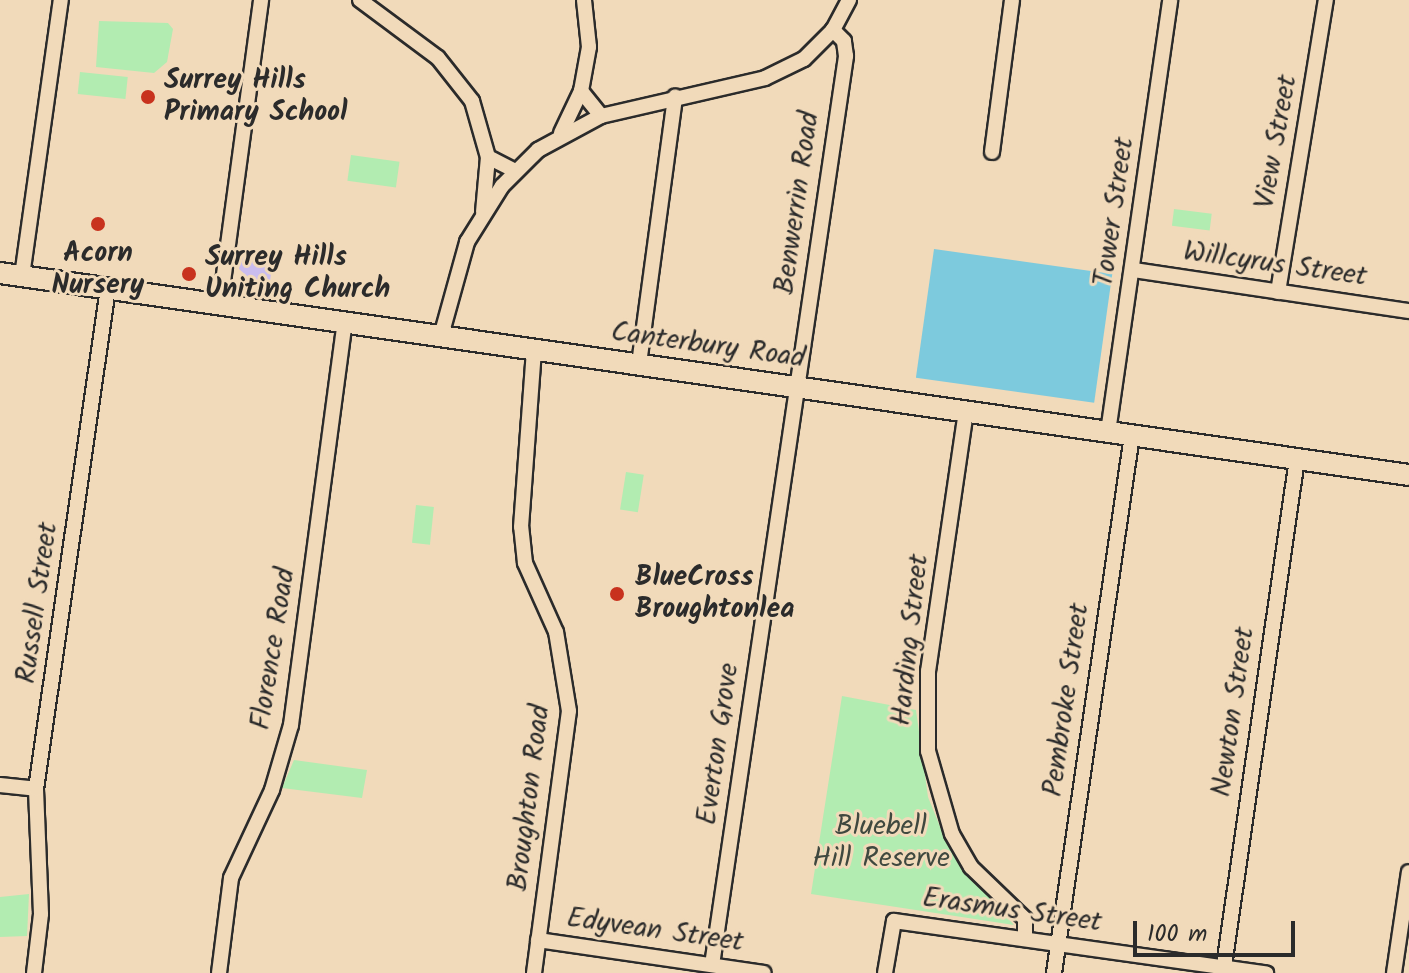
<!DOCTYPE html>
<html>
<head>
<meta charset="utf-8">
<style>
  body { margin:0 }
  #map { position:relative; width:1409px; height:973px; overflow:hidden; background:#f1daba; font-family:Kalam,sans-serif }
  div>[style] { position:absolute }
  .green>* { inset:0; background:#b2ecb1; transform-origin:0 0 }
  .water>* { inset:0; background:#7dcadd; transform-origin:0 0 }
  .building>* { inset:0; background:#cabdee }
  .roads { filter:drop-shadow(2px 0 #2b2b2b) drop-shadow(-2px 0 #2b2b2b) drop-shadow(0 2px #2b2b2b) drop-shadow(0 -2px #2b2b2b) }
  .street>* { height:14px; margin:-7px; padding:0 7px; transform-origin:7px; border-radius:7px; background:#f1daba }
  .primary>* { height:20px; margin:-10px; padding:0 10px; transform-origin:10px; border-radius:10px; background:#f1daba }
  .dots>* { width:22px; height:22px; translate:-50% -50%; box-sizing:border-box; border:4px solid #f1daba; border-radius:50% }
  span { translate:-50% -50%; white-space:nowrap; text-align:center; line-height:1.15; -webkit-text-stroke:6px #f1daba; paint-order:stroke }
  .poi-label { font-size:28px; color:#2b2b2b; font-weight:700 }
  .left { translate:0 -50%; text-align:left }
  .street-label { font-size:28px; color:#2b2b2b }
  .park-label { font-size:28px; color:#3f483f }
  .scale { position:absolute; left:1133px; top:921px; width:162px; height:36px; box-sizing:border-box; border:4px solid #2b2b2b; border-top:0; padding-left:10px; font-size:24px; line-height:28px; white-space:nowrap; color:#2b2b2b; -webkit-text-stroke:6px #f1daba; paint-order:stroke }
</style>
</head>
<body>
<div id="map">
  <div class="green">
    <div style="clip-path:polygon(99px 21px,168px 23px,173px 29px,167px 62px,154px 73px,96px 67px)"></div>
    <div style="left:80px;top:72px;width:48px;height:22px;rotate:6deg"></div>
    <div style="left:351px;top:155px;width:49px;height:26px;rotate:8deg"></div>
    <div style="left:1174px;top:209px;width:38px;height:17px;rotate:7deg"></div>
    <div style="left:626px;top:472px;width:18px;height:38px;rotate:9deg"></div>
    <div style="left:416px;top:505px;width:18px;height:38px;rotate:6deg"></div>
    <div style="clip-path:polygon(842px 696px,916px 710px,928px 797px,941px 829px,962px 866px,1014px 925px,811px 894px)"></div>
    <div style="clip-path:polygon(294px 760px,367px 770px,362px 798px,282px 788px)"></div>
    <div style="clip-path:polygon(29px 894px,27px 936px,0 937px,0 897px)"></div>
  </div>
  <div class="water">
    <div style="left:934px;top:249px;width:180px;height:130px;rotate:8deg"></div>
  </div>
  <div class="building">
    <div style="clip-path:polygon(241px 256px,273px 260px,268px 295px,239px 269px)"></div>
  </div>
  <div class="roads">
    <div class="street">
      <div style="left:360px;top:0;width:97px;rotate:36.6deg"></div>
      <div style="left:438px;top:58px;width:55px;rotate:51.7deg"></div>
      <div style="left:472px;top:101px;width:58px;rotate:74.1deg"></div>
      <div style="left:488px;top:157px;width:55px;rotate:95.2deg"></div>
      <div style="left:581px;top:91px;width:32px;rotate:51deg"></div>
      <div style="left:561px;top:133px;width:47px;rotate:-64.5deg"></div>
      <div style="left:581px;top:91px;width:45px;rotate:-79.7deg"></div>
      <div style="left:589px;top:47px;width:47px;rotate:-96.1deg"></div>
      <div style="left:992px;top:152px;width:153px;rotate:-82.5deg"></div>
      <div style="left:488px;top:157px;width:30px;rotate:27deg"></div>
      <div style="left:1134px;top:270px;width:278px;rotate:8.5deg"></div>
      <div style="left:22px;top:276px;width:279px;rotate:-82deg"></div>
      <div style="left:1278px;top:292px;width:296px;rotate:-80.7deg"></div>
      <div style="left:220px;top:304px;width:307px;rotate:-82.3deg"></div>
      <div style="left:441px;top:336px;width:98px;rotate:-74.5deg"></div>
      <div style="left:467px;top:242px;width:66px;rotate:-58deg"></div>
      <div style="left:502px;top:186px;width:51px;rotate:-45deg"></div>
      <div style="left:538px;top:150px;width:72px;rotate:-28.4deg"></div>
      <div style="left:601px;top:116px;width:168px;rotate:-13deg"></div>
      <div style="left:765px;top:78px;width:43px;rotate:-26deg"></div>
      <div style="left:804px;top:59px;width:41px;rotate:-45deg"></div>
      <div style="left:833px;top:30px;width:34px;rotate:-62deg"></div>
      <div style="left:639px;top:364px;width:270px;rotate:-82.3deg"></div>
      <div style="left:966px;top:411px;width:263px;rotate:98.3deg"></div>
      <div style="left:928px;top:671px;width:80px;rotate:90deg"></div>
      <div style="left:928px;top:751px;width:86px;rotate:73.9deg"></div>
      <div style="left:952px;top:834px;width:38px;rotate:60deg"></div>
      <div style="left:971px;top:867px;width:75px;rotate:43.9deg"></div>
      <div style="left:1025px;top:919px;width:20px;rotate:90deg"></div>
      <div style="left:1108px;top:432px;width:436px;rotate:-81.8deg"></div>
      <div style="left:0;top:785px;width:36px;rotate:6deg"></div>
      <div style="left:538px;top:940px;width:228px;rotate:8.3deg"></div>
      <div style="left:712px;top:965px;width:919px;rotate:-81.61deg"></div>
      <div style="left:846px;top:56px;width:15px;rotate:-98deg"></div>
      <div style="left:844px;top:41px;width:16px;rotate:-135deg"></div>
      <div style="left:34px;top:973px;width:59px;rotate:-83.2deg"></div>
      <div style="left:41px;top:914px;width:125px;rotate:-92.3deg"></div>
      <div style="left:36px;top:789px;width:506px;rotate:-81.82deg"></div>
      <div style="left:219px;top:973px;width:96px;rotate:-82.8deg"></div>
      <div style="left:231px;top:878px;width:97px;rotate:-65deg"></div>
      <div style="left:272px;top:790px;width:68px;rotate:-73.7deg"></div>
      <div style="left:291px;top:725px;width:407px;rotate:-82.4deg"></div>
      <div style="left:534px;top:973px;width:264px;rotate:-82.4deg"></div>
      <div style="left:569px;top:711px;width:80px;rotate:-99.3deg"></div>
      <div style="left:556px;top:632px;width:76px;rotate:-114.2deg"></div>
      <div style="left:525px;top:563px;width:36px;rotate:-96deg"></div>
      <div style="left:521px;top:527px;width:177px;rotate:-85.8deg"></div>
      <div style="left:885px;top:973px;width:53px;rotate:-80.2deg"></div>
      <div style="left:894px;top:921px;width:376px;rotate:8deg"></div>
      <div style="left:1054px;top:973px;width:544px;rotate:-81.75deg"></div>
      <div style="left:1223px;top:973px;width:519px;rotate:-81.81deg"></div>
      <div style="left:1394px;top:973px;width:102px;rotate:-81.6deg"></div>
    </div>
    <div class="primary">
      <div style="left:0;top:273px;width:1423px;rotate:8.16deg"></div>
    </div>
  </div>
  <div class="dots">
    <div style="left:148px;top:97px;background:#c8321e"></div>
    <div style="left:98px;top:224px;background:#c8321e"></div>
    <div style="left:189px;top:274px;background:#c8321e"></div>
    <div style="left:617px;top:594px;background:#c8321e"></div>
  </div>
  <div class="poi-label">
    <span class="left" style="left:164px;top:97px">Surrey Hills<br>Primary School</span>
    <span style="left:98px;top:270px">Acorn<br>Nursery</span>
    <span class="left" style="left:205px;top:274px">Surrey Hills<br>Uniting Church</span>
    <span class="left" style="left:635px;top:594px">BlueCross<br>Broughtonlea</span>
  </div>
  <div class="street-label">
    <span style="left:1277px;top:142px;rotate:-80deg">View Street</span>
    <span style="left:798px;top:203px;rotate:-82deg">Benwerrin Road</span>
    <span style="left:1115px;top:212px;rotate:-82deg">Tower Street</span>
    <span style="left:1275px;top:265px;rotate:8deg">Willcyrus Street</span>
    <span style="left:708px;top:346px;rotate:8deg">Canterbury Road</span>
    <span style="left:38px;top:603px;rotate:-82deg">Russell Street</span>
    <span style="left:911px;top:640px;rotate:-84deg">Harding Street</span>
    <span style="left:274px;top:649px;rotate:-81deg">Florence Road</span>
    <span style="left:1067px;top:700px;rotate:-82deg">Pembroke Street</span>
    <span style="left:1234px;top:712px;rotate:-82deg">Newton Street</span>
    <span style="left:719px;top:744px;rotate:-82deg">Everton Grove</span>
    <span style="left:530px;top:798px;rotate:-83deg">Broughton Road</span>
    <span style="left:1012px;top:911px;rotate:8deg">Erasmus Street</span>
    <span style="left:655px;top:931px;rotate:8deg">Edyvean Street</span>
  </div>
  <div class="park-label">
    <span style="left:881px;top:843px">Bluebell<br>Hill Reserve</span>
  </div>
  <div class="scale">100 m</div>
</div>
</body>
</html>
